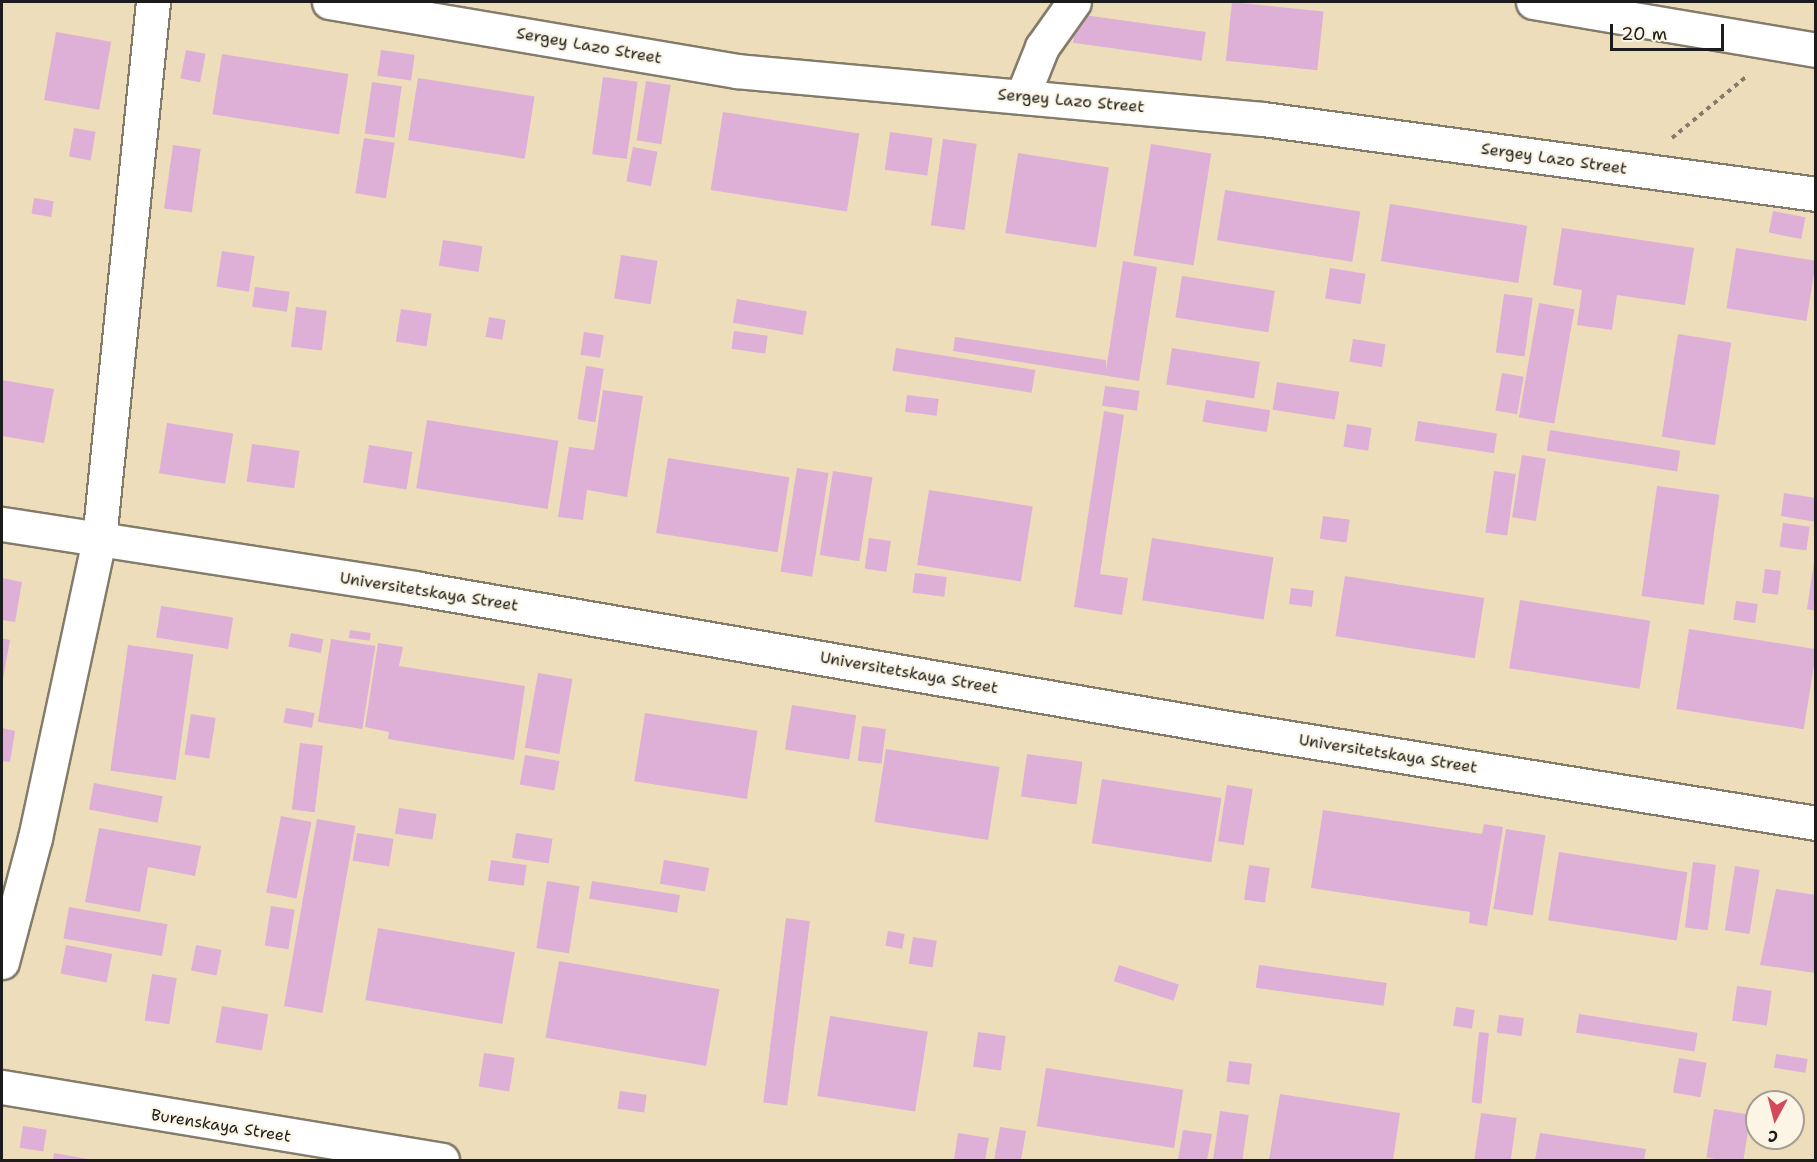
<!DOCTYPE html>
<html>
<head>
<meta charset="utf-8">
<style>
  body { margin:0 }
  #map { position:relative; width:1817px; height:1162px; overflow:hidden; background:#edddba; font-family:"Shantell Sans",sans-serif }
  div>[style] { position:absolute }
  .building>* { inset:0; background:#deb0d8; transform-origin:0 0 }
  .path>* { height:4px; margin-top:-2px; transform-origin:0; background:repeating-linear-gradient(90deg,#847c6b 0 4.5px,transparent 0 9px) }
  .roads { filter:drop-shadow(2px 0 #847c6b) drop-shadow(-2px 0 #847c6b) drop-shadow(0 2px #847c6b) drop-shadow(0 -2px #847c6b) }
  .minor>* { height:33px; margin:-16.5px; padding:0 16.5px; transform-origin:16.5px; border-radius:16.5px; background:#fff }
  span { translate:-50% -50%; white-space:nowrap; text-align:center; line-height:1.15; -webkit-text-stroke:4.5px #fcf5e5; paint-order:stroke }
  .street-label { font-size:16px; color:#1c1c1c }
  .frame { position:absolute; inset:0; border:3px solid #1c1c1c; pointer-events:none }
  .north { position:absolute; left:1745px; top:1090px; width:60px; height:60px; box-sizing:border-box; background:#fcf5e5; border:2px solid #a29e95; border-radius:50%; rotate:187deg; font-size:16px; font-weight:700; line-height:24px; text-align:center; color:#1c1c1c }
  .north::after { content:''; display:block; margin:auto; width:21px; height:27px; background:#d1495b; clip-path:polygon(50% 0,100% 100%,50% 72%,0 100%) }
  .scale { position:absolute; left:1610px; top:24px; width:114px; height:27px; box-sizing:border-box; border:3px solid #1c1c1c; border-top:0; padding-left:8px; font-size:18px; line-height:21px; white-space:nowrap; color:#1c1c1c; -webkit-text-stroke:4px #fcf5e5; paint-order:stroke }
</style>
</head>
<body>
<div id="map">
  <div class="building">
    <div style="left:1232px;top:2px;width:92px;height:59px;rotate:6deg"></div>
    <div style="left:1077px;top:14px;width:130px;height:29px;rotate:8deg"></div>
    <div style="left:56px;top:32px;width:56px;height:69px;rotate:10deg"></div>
    <div style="left:186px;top:50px;width:20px;height:29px;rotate:11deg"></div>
    <div style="left:381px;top:50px;width:34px;height:26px;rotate:8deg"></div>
    <div style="left:222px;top:54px;width:128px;height:61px;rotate:9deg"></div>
    <div style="left:603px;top:77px;width:35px;height:78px;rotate:8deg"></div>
    <div style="left:418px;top:78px;width:118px;height:63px;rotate:9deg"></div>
    <div style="left:646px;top:81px;width:25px;height:60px;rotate:9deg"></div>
    <div style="left:372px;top:82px;width:30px;height:52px;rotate:8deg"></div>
    <div style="left:723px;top:112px;width:138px;height:79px;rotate:9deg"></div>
    <div style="left:74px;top:128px;width:22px;height:29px;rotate:10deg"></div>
    <div style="left:890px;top:132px;width:43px;height:38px;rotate:8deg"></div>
    <div style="left:364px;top:138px;width:31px;height:56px;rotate:9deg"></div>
    <div style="left:943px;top:139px;width:34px;height:87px;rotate:8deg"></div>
    <div style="left:1151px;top:144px;width:61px;height:113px;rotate:9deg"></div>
    <div style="left:173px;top:145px;width:28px;height:64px;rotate:8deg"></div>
    <div style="left:633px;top:147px;width:25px;height:35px;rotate:11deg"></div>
    <div style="left:1018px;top:153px;width:92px;height:81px;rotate:9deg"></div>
    <div style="left:1225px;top:190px;width:137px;height:51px;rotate:9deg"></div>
    <div style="left:34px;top:198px;width:20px;height:16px;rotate:9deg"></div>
    <div style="left:1390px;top:204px;width:139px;height:58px;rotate:9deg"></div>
    <div style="left:1773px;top:211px;width:33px;height:22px;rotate:11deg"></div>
    <div style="clip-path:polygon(1562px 228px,1694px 248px,1685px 305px,1617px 295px,1612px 330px,1577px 325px,1582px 290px,1553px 285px)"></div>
    <div style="left:443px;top:240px;width:40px;height:26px;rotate:9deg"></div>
    <div style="left:1736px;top:248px;width:81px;height:61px;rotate:9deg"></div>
    <div style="left:222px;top:251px;width:33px;height:36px;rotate:9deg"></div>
    <div style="left:621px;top:255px;width:37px;height:44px;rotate:9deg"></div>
    <div style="clip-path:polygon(1123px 261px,1157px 267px,1139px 381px,953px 351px,955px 337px,1106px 360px,1106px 370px)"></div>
    <div style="left:1330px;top:268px;width:36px;height:31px;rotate:9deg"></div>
    <div style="left:1182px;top:276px;width:94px;height:42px;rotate:9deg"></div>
    <div style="left:255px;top:287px;width:35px;height:20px;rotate:8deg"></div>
    <div style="left:1504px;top:294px;width:29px;height:59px;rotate:8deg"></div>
    <div style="left:737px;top:299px;width:71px;height:24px;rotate:10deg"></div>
    <div style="left:1539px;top:303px;width:36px;height:116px;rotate:10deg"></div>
    <div style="left:296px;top:307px;width:31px;height:40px;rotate:7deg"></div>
    <div style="left:401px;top:309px;width:31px;height:33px;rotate:9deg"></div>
    <div style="left:489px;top:317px;width:17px;height:20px;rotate:10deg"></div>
    <div style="left:734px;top:331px;width:34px;height:18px;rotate:8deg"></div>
    <div style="left:584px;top:332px;width:20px;height:23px;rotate:9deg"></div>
    <div style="left:1678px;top:334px;width:54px;height:104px;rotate:9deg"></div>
    <div style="left:1353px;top:339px;width:33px;height:23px;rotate:9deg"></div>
    <div style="left:896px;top:348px;width:141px;height:23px;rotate:9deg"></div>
    <div style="left:1172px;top:348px;width:89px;height:37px;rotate:9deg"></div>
    <div style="left:586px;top:366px;width:18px;height:54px;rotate:9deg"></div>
    <div style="left:1502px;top:373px;width:22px;height:38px;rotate:10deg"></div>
    <div style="clip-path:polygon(2px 380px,54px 389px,44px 443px,2px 436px)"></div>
    <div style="left:1277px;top:382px;width:63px;height:28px;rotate:9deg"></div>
    <div style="left:1105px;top:386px;width:35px;height:20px;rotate:8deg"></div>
    <div style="clip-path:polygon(603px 390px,643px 396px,627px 497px,587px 490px,583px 520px,558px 517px,569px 447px,594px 450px)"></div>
    <div style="left:907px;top:395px;width:32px;height:17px;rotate:7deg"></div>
    <div style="left:1206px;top:400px;width:65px;height:22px;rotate:9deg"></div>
    <div style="clip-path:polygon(1104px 411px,1124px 415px,1100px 574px,1128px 578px,1122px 615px,1074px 607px)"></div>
    <div style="left:427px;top:420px;width:133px;height:69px;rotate:9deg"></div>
    <div style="left:1418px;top:421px;width:80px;height:20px;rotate:9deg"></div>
    <div style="left:167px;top:423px;width:67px;height:51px;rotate:9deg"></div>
    <div style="left:1347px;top:424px;width:25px;height:23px;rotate:9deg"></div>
    <div style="left:1550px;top:430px;width:132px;height:21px;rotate:9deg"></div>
    <div style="left:252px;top:444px;width:48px;height:38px;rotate:8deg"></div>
    <div style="left:369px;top:445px;width:44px;height:38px;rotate:9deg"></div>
    <div style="left:1522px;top:455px;width:24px;height:63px;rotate:9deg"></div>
    <div style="left:668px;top:458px;width:123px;height:76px;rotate:9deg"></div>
    <div style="left:797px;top:468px;width:32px;height:105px;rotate:9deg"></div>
    <div style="left:833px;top:471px;width:40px;height:85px;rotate:9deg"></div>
    <div style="left:1494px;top:471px;width:22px;height:62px;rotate:8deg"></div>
    <div style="left:1657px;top:486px;width:63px;height:111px;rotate:8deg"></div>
    <div style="left:929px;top:490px;width:105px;height:76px;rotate:9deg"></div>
    <div style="clip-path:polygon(1784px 493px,1816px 498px,1816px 522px,1781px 516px)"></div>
    <div style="left:1323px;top:516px;width:27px;height:23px;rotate:8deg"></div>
    <div style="left:1783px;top:523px;width:27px;height:24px;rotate:8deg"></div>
    <div style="left:869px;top:538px;width:22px;height:31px;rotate:8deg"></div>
    <div style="left:1152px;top:538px;width:123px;height:63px;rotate:9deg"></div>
    <div style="clip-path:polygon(1814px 562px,1816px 562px,1816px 611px,1807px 609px)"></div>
    <div style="left:1765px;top:569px;width:16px;height:24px;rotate:7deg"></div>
    <div style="left:915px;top:573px;width:32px;height:20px;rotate:7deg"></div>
    <div style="left:1345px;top:576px;width:141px;height:61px;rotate:9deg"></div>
    <div style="clip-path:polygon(2px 578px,22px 582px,15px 622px,2px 620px)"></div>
    <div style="left:1291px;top:588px;width:23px;height:16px;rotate:7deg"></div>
    <div style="left:1520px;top:600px;width:132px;height:69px;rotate:9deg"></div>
    <div style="left:1736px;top:601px;width:22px;height:19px;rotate:8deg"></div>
    <div style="left:161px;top:606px;width:73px;height:32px;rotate:9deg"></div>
    <div style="left:1689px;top:629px;width:129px;height:81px;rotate:9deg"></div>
    <div style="left:350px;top:630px;width:21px;height:8px;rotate:8deg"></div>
    <div style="left:291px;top:633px;width:33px;height:14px;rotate:11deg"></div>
    <div style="clip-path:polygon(2px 638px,10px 640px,3px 679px,2px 679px)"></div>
    <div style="left:331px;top:639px;width:45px;height:84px;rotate:9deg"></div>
    <div style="clip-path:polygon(378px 643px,403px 647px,399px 666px,525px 686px,514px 760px,388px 739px,389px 732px,365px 727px)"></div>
    <div style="left:128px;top:645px;width:66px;height:127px;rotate:8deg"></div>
    <div style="left:538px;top:673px;width:35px;height:76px;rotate:10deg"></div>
    <div style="left:792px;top:705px;width:65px;height:45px;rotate:9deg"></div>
    <div style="left:286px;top:708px;width:29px;height:15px;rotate:10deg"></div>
    <div style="left:645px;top:713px;width:114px;height:69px;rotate:9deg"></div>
    <div style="left:191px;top:714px;width:25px;height:41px;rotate:9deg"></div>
    <div style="left:862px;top:726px;width:24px;height:35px;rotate:7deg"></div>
    <div style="clip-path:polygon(2px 728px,15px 731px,10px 762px,2px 761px)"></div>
    <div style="left:300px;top:743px;width:23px;height:67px;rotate:7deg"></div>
    <div style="left:886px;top:749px;width:115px;height:74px;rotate:9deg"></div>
    <div style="left:1027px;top:754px;width:56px;height:43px;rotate:8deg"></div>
    <div style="left:525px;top:755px;width:35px;height:30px;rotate:10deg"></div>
    <div style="left:1102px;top:779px;width:121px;height:65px;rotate:9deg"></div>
    <div style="left:94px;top:783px;width:70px;height:27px;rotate:11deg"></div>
    <div style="left:1227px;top:785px;width:26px;height:57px;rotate:9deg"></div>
    <div style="left:399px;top:808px;width:38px;height:26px;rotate:9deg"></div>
    <div style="clip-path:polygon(1323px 810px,1482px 834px,1484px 824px,1503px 827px,1487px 926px,1469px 923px,1470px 912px,1311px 888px)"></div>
    <div style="left:281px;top:816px;width:31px;height:78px;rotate:11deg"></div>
    <div style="left:317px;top:819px;width:39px;height:190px;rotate:10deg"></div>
    <div style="clip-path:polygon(99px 828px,201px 846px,195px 876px,148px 867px,140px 912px,85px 902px)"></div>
    <div style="left:1506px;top:829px;width:40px;height:81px;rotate:9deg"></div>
    <div style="left:357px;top:833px;width:37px;height:28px;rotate:9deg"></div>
    <div style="left:516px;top:833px;width:37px;height:25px;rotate:9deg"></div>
    <div style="left:1559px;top:852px;width:130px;height:69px;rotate:9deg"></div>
    <div style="left:491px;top:860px;width:36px;height:21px;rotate:8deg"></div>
    <div style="left:664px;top:860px;width:46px;height:24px;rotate:10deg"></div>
    <div style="left:1693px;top:862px;width:23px;height:66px;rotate:7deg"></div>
    <div style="left:1249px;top:865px;width:21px;height:35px;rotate:8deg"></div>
    <div style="left:1735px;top:866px;width:25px;height:65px;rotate:9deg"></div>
    <div style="left:547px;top:881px;width:33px;height:68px;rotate:9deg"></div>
    <div style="left:592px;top:881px;width:89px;height:18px;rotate:9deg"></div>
    <div style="clip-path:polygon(1776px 889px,1816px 895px,1816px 973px,1760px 965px)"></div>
    <div style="left:271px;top:906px;width:24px;height:40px;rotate:9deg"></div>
    <div style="left:69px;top:907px;width:100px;height:32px;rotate:10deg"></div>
    <div style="left:786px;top:918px;width:24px;height:186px;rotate:7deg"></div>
    <div style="left:378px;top:928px;width:139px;height:73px;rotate:10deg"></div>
    <div style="left:888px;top:931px;width:17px;height:15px;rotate:10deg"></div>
    <div style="left:913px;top:937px;width:24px;height:27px;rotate:9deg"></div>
    <div style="left:66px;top:945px;width:47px;height:29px;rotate:11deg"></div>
    <div style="left:196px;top:945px;width:26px;height:26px;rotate:11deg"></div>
    <div style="left:559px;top:961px;width:163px;height:78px;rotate:10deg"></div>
    <div style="left:1119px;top:965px;width:63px;height:17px;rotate:18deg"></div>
    <div style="left:1259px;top:965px;width:129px;height:23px;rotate:8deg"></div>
    <div style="left:152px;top:974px;width:25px;height:47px;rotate:9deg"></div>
    <div style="left:1737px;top:986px;width:35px;height:35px;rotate:8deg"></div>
    <div style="left:222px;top:1006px;width:47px;height:37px;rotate:10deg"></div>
    <div style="left:1456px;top:1007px;width:19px;height:19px;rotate:9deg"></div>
    <div style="left:1579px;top:1014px;width:120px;height:19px;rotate:9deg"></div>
    <div style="left:1499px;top:1015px;width:25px;height:18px;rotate:7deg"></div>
    <div style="left:830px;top:1016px;width:99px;height:81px;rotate:9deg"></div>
    <div style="left:978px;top:1032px;width:28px;height:35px;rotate:8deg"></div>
    <div style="left:1479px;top:1032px;width:10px;height:71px;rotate:6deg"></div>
    <div style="left:484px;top:1053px;width:31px;height:34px;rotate:9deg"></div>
    <div style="left:1776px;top:1054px;width:32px;height:14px;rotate:9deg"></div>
    <div style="left:1679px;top:1058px;width:28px;height:35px;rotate:10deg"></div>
    <div style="left:1229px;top:1061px;width:23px;height:21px;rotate:7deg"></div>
    <div style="left:1046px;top:1068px;width:139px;height:59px;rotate:9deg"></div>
    <div style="left:620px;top:1091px;width:27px;height:18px;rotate:8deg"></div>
    <div style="clip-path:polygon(1280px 1094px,1400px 1113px,1393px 1160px,1269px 1160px)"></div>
    <div style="left:1714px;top:1109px;width:37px;height:49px;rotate:9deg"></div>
    <div style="left:1220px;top:1111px;width:29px;height:50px;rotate:8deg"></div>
    <div style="left:1481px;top:1113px;width:36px;height:48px;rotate:8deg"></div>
    <div style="left:23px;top:1126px;width:24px;height:22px;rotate:9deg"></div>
    <div style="clip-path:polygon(1000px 1127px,1026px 1131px,1021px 1160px,994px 1160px)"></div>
    <div style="clip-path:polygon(1183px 1130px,1212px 1134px,1207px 1160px,1178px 1160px)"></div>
    <div style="clip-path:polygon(958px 1133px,989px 1138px,985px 1160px,954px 1160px)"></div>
    <div style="clip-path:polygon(1540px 1133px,1646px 1149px,1644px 1160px,1535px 1160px)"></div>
    <div style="clip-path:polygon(54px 1153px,88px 1159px,88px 1160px,53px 1160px)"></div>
  </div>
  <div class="path">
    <div style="left:1672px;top:138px;width:97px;rotate:-39.6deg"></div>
  </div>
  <div class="roads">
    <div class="minor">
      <div style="left:329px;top:2px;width:413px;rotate:9.6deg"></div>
      <div style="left:736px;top:71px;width:529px;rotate:5.2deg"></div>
      <div style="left:1263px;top:119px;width:558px;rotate:7.72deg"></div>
      <div style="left:1533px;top:2px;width:287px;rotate:9.6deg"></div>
      <div style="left:1022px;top:97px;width:54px;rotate:-68.2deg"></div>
      <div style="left:1042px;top:47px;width:55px;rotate:-54.6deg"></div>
      <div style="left:2px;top:524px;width:417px;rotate:8.8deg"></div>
      <div style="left:414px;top:588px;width:814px;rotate:9.76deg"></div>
      <div style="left:1216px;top:726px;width:608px;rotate:9.18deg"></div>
      <div style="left:2px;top:962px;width:128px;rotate:-75.1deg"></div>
      <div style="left:35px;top:838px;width:305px;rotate:-77.9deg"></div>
      <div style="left:99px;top:540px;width:541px;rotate:-84.27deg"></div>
      <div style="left:2px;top:1087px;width:446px;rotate:9.4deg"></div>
    </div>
  </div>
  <div class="street-label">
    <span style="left:589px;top:46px;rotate:10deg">Sergey Lazo Street</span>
    <span style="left:1071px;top:101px;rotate:5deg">Sergey Lazo Street</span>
    <span style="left:1554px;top:159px;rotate:8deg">Sergey Lazo Street</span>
    <span style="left:429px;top:592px;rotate:9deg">Universitetskaya Street</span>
    <span style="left:909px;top:673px;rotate:10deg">Universitetskaya Street</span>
    <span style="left:1388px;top:754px;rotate:9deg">Universitetskaya Street</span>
    <span style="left:221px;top:1126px;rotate:9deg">Burenskaya Street</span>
  </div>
  <div class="frame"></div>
  <div class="north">С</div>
  <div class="scale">20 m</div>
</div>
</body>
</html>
